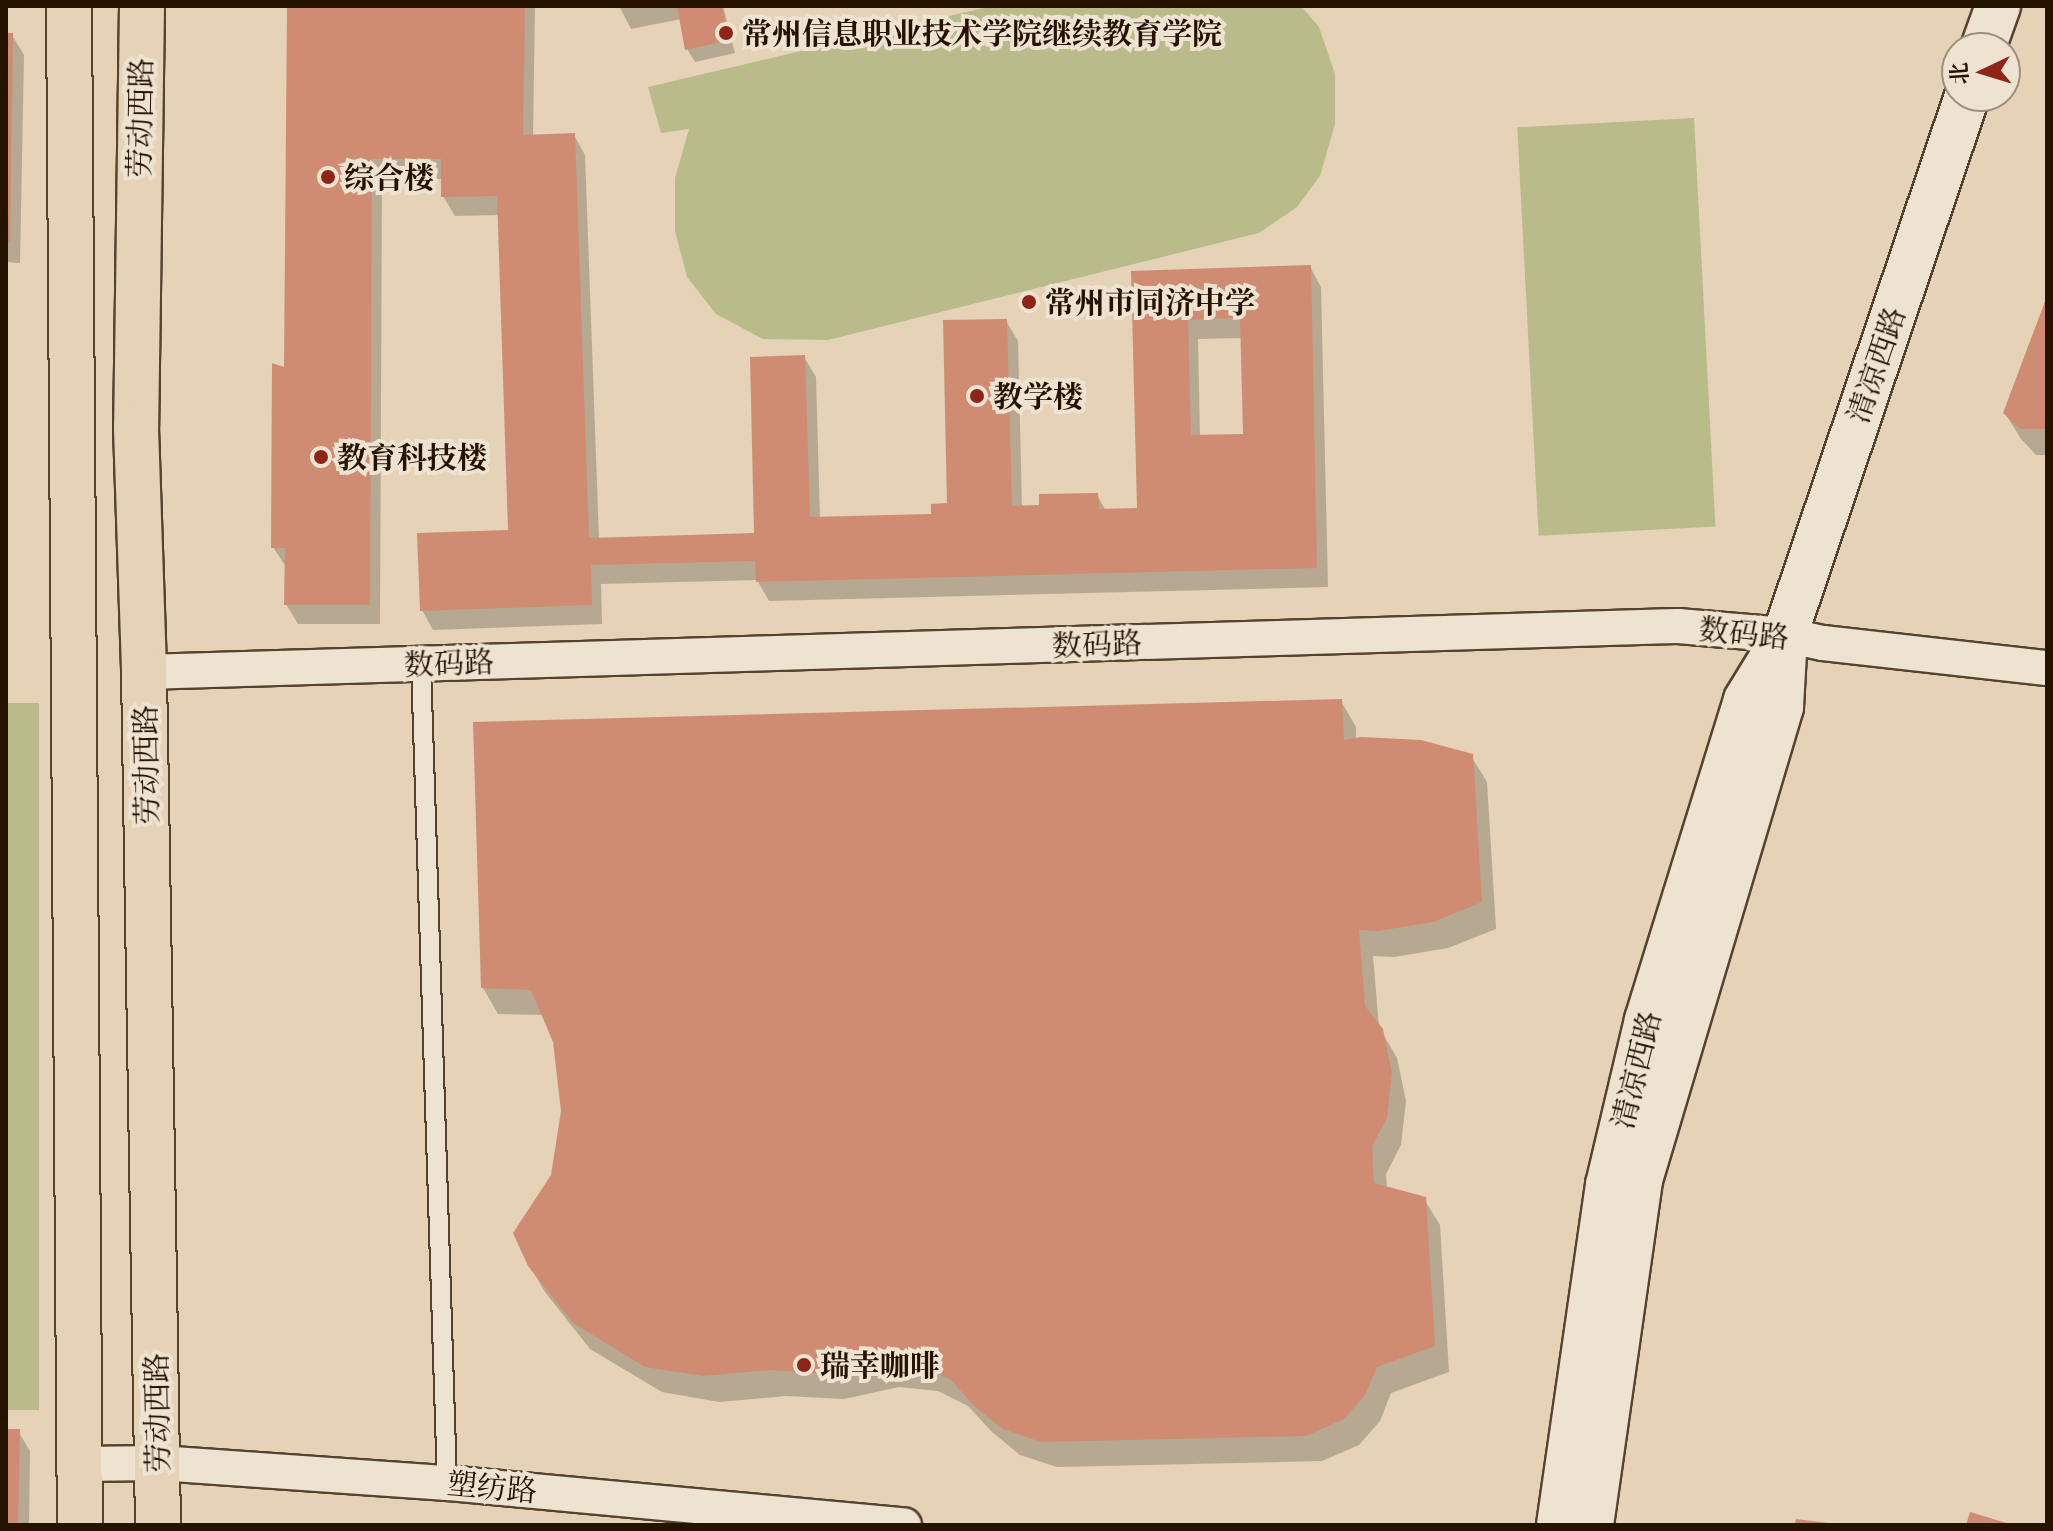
<!DOCTYPE html>
<html>
<head>
<meta charset="utf-8">
<style>
  body { margin:0 }
  #map { position:relative; width:2053px; height:1531px; overflow:hidden; background:#e5d2b7; font-family:"Gentium Book Plus","Noto Serif SC",serif }
  div>[style] { position:absolute }
  .green>* { inset:0; background:#b9bb8b; transform-origin:0 0 }
  .shadow>* { inset:0; background:#0003 }
  .building>* { inset:0; background:#cf8c73 }
  .roads { filter:drop-shadow(2px 0 #55432e) drop-shadow(-2px 0 #55432e) drop-shadow(0 2px #55432e) drop-shadow(0 -2px #55432e) }
  .lane>* { height:18px; margin:-9px; padding:0 9px; transform-origin:9px; border-radius:9px; background:#eee2d0 }
  .street>* { height:34px; margin:-17px; padding:0 17px; transform-origin:17px; border-radius:17px; background:#eee2d0 }
  .secondary>* { height:44px; margin:-22px; padding:0 22px; transform-origin:22px; border-radius:22px; background:#eee2d0 }
  .primary>* { height:44px; margin:-22px; padding:0 22px; transform-origin:22px; border-radius:22px; background:#e5d2b7 }
  .dots>* { width:22px; height:22px; translate:-50% -50%; box-sizing:border-box; border:4px solid #eee2d0; border-radius:50% }
  span { translate:-50% -50%; white-space:nowrap; text-align:center; line-height:1.15; -webkit-text-stroke:8px #eee2d0; paint-order:stroke }
  .poi-label { font-size:30px; color:#251300; font-weight:700 }
  .left { translate:0 -50%; text-align:left }
  .street-label { font-size:30px; color:#251300 }
  .frame { position:absolute; inset:0; border:8px solid #251300; pointer-events:none }
  .north { position:absolute; left:1941px; top:32px; width:80px; height:80px; box-sizing:border-box; background:#eee2d0; border:2px solid #9e8f7d; border-radius:50%; rotate:266deg; font-size:22px; font-weight:700; line-height:32px; text-align:center; color:#251300 }
  .north::after { content:''; display:block; margin:auto; width:28px; height:36px; background:#8f2418; clip-path:polygon(50% 0,100% 100%,50% 72%,0 100%) }
</style>
</head>
<body>
<div id="map">
  <div class="green">
    <div style="clip-path:polygon(992px 6px,1301px 6px,1319px 27px,1335px 74px,1335px 124px,1320px 176px,1297px 207px,1259px 233px,828px 340px,763px 339px,716px 314px,687px 277px,675px 231px,675px 178px,689px 129px,661px 133px,648px 87px)"></div>
    <div style="left:1694px;top:118px;width:409px;height:177px;rotate:87deg"></div>
    <div style="left:6px;top:703px;width:33px;height:707px"></div>
  </div>
  <div class="shadow">
    <div style="clip-path:polygon(evenodd,289px 6px,535px 6px,533px 137px,574px 135px,585px 155px,599px 539px,756px 535px,804px 357px,816px 377px,820px 519px,933px 516px,949px 505px,1006px 321px,1018px 341px,1022px 508px,1097px 495px,1106px 511px,1139px 510px,1133px 273px,1310px 267px,1321px 287px,1328px 587px,769px 601px,757px 580px,601px 584px,602px 624px,433px 630px,422px 610px,510px 531px,499px 215px,455px 216px,443px 196px,443px 179px,382px 179px,380px 624px,298px 624px,286px 604px,286px 567px,273px 547px,286px 370px,289px 6px,1243px 338px,1245px 435px,1200px 437px,1198px 339px,1243px 338px)"></div>
    <div style="clip-path:polygon(619px 6px,723px 6px,735px 53px,695px 62px,687px 49px,681px 19px,631px 29px)"></div>
    <div style="clip-path:polygon(6px 35px,12px 35px,24px 55px,20px 263px,6px 262px)"></div>
    <div style="clip-path:polygon(2047px 301px,2047px 455px,2036px 455px,2021px 439px,2005px 413px)"></div>
    <div style="clip-path:polygon(1341px 701px,1356px 727px,1356px 740px,1471px 756px,1487px 782px,1496px 929px,1448px 948px,1394px 957px,1373px 956px,1379px 1027px,1397px 1058px,1406px 1101px,1401px 1145px,1386px 1174px,1387px 1189px,1424px 1199px,1440px 1225px,1449px 1372px,1391px 1393px,1380px 1421px,1359px 1445px,1322px 1461px,1057px 1467px,1020px 1455px,992px 1432px,968px 1406px,938px 1391px,899px 1387px,844px 1399px,786px 1396px,719px 1402px,662px 1392px,590px 1349px,545px 1292px,529px 1265px,553px 1176px,563px 1111px,555px 1042px,544px 1015px,498px 1014px,483px 988px)"></div>
    <div style="clip-path:polygon(6px 1431px,18px 1431px,30px 1451px,29px 1525px,6px 1525px)"></div>
  </div>
  <div class="building">
    <div style="clip-path:polygon(evenodd,287px 6px,525px 6px,523px 135px,575px 133px,589px 538px,754px 533px,750px 357px,805px 355px,810px 517px,931px 514px,931px 504px,947px 503px,943px 320px,1007px 319px,1012px 506px,1039px 505px,1039px 494px,1098px 493px,1099px 509px,1137px 508px,1131px 271px,1311px 265px,1317px 568px,756px 582px,755px 561px,591px 565px,592px 605px,420px 611px,417px 533px,508px 530px,497px 196px,441px 197px,441px 159px,372px 159px,370px 605px,284px 605px,285px 548px,271px 548px,272px 363px,284px 367px,287px 6px,1240px 318px,1243px 434px,1191px 435px,1188px 320px,1240px 318px)"></div>
    <div style="clip-path:polygon(677px 6px,722px 6px,729px 40px,685px 50px)"></div>
    <div style="clip-path:polygon(6px 33px,13px 33px,10px 243px,6px 243px)"></div>
    <div style="clip-path:polygon(2047px 296px,2047px 429px,2020px 429px,2003px 413px)"></div>
    <div style="clip-path:polygon(1342px 699px,1344px 740px,1361px 737px,1421px 740px,1473px 754px,1482px 902px,1433px 922px,1378px 931px,1359px 930px,1365px 1006px,1383px 1029px,1392px 1073px,1387px 1118px,1372px 1146px,1374px 1183px,1426px 1197px,1435px 1346px,1377px 1367px,1365px 1395px,1344px 1419px,1306px 1436px,1041px 1442px,1003px 1429px,974px 1406px,951px 1380px,922px 1365px,884px 1362px,828px 1374px,770px 1370px,703px 1376px,645px 1367px,573px 1323px,528px 1266px,513px 1233px,551px 1175px,561px 1111px,553px 1042px,531px 990px,481px 988px,473px 722px)"></div>
    <div style="clip-path:polygon(6px 1429px,20px 1429px,18px 1525px,6px 1525px)"></div>
    <div style="clip-path:polygon(1970px 1512px,2010px 1524px,2010px 1525px,1966px 1525px)"></div>
    <div style="clip-path:polygon(1796px 1519px,1828px 1523px,1828px 1525px,1795px 1525px)"></div>
  </div>
  <div class="roads">
    <div class="lane">
      <div style="left:421px;top:664px;width:819px;rotate:88.18deg"></div>
    </div>
    <div class="street">
      <div style="left:144px;top:672px;width:1535px;rotate:-1.72deg"></div>
      <div style="left:1678px;top:626px;width:107px;rotate:4.8deg"></div>
      <div style="left:1785px;top:635px;width:39px;rotate:12deg"></div>
      <div style="left:1823px;top:643px;width:225px;rotate:6.4deg"></div>
      <div style="left:79px;top:1464px;width:80px;rotate:-0.7deg"></div>
      <div style="left:159px;top:1463px;width:289px;rotate:4deg"></div>
      <div style="left:447px;top:1483px;width:459px;rotate:5.3deg"></div>
    </div>
    <div class="secondary">
      <div style="left:1983px;top:48px;width:45px;rotate:-70.3deg"></div>
      <div style="left:1559px;top:1525px;width:344px;rotate:-81.8deg"></div>
      <div style="left:1608px;top:1185px;width:170px;rotate:-76.7deg"></div>
      <div style="left:1647px;top:1020px;width:335px;rotate:-72.8deg"></div>
      <div style="left:1746px;top:700px;width:69px;rotate:-58.6deg"></div>
      <div style="left:1591px;top:1525px;width:348px;rotate:-81.9deg"></div>
      <div style="left:1640px;top:1180px;width:494px;rotate:-73.4deg"></div>
      <div style="left:1781px;top:707px;width:72px;rotate:-86.8deg"></div>
      <div style="left:1785px;top:635px;width:569px;rotate:-71.34deg"></div>
    </div>
    <div class="primary">
      <div style="left:69px;top:6px;width:1519px;rotate:89.59deg"></div>
      <div style="left:142px;top:6px;width:422px;rotate:90.8deg"></div>
      <div style="left:136px;top:428px;width:244px;rotate:88.1deg"></div>
      <div style="left:144px;top:672px;width:853px;rotate:89.06deg"></div>
    </div>
  </div>
  <div class="dots">
    <div style="left:726px;top:33px;background:#8f2418"></div>
    <div style="left:328px;top:177px;background:#8f2418"></div>
    <div style="left:1029px;top:302px;background:#8f2418"></div>
    <div style="left:977px;top:396px;background:#8f2418"></div>
    <div style="left:321px;top:457px;background:#8f2418"></div>
    <div style="left:804px;top:1365px;background:#8f2418"></div>
  </div>
  <div class="poi-label">
    <span class="left" style="left:742px;top:33px">常州信息职业技术学院继续教育学院</span>
    <span class="left" style="left:344px;top:177px">综合楼</span>
    <span class="left" style="left:1045px;top:302px">常州市同济中学</span>
    <span class="left" style="left:993px;top:396px">教学楼</span>
    <span class="left" style="left:337px;top:457px">教育科技楼</span>
    <span class="left" style="left:820px;top:1365px">瑞幸咖啡</span>
  </div>
  <div class="street-label">
    <span style="left:140px;top:118px;rotate:-89deg">劳动西路</span>
    <span style="left:1876px;top:365px;rotate:-71deg">清凉西路</span>
    <span style="left:1744px;top:633px;rotate:6deg">数码路</span>
    <span style="left:1097px;top:644px;rotate:-2deg">数码路</span>
    <span style="left:449px;top:663px;rotate:-2deg">数码路</span>
    <span style="left:146px;top:765px;rotate:-91deg">劳动西路</span>
    <span style="left:1636px;top:1070px;rotate:-76deg">清凉西路</span>
    <span style="left:157px;top:1413px;rotate:-91deg">劳动西路</span>
    <span style="left:492px;top:1487px;rotate:5deg">塑纺路</span>
  </div>
  <div class="frame"></div>
  <div class="north">北</div>
</div>
</body>
</html>
